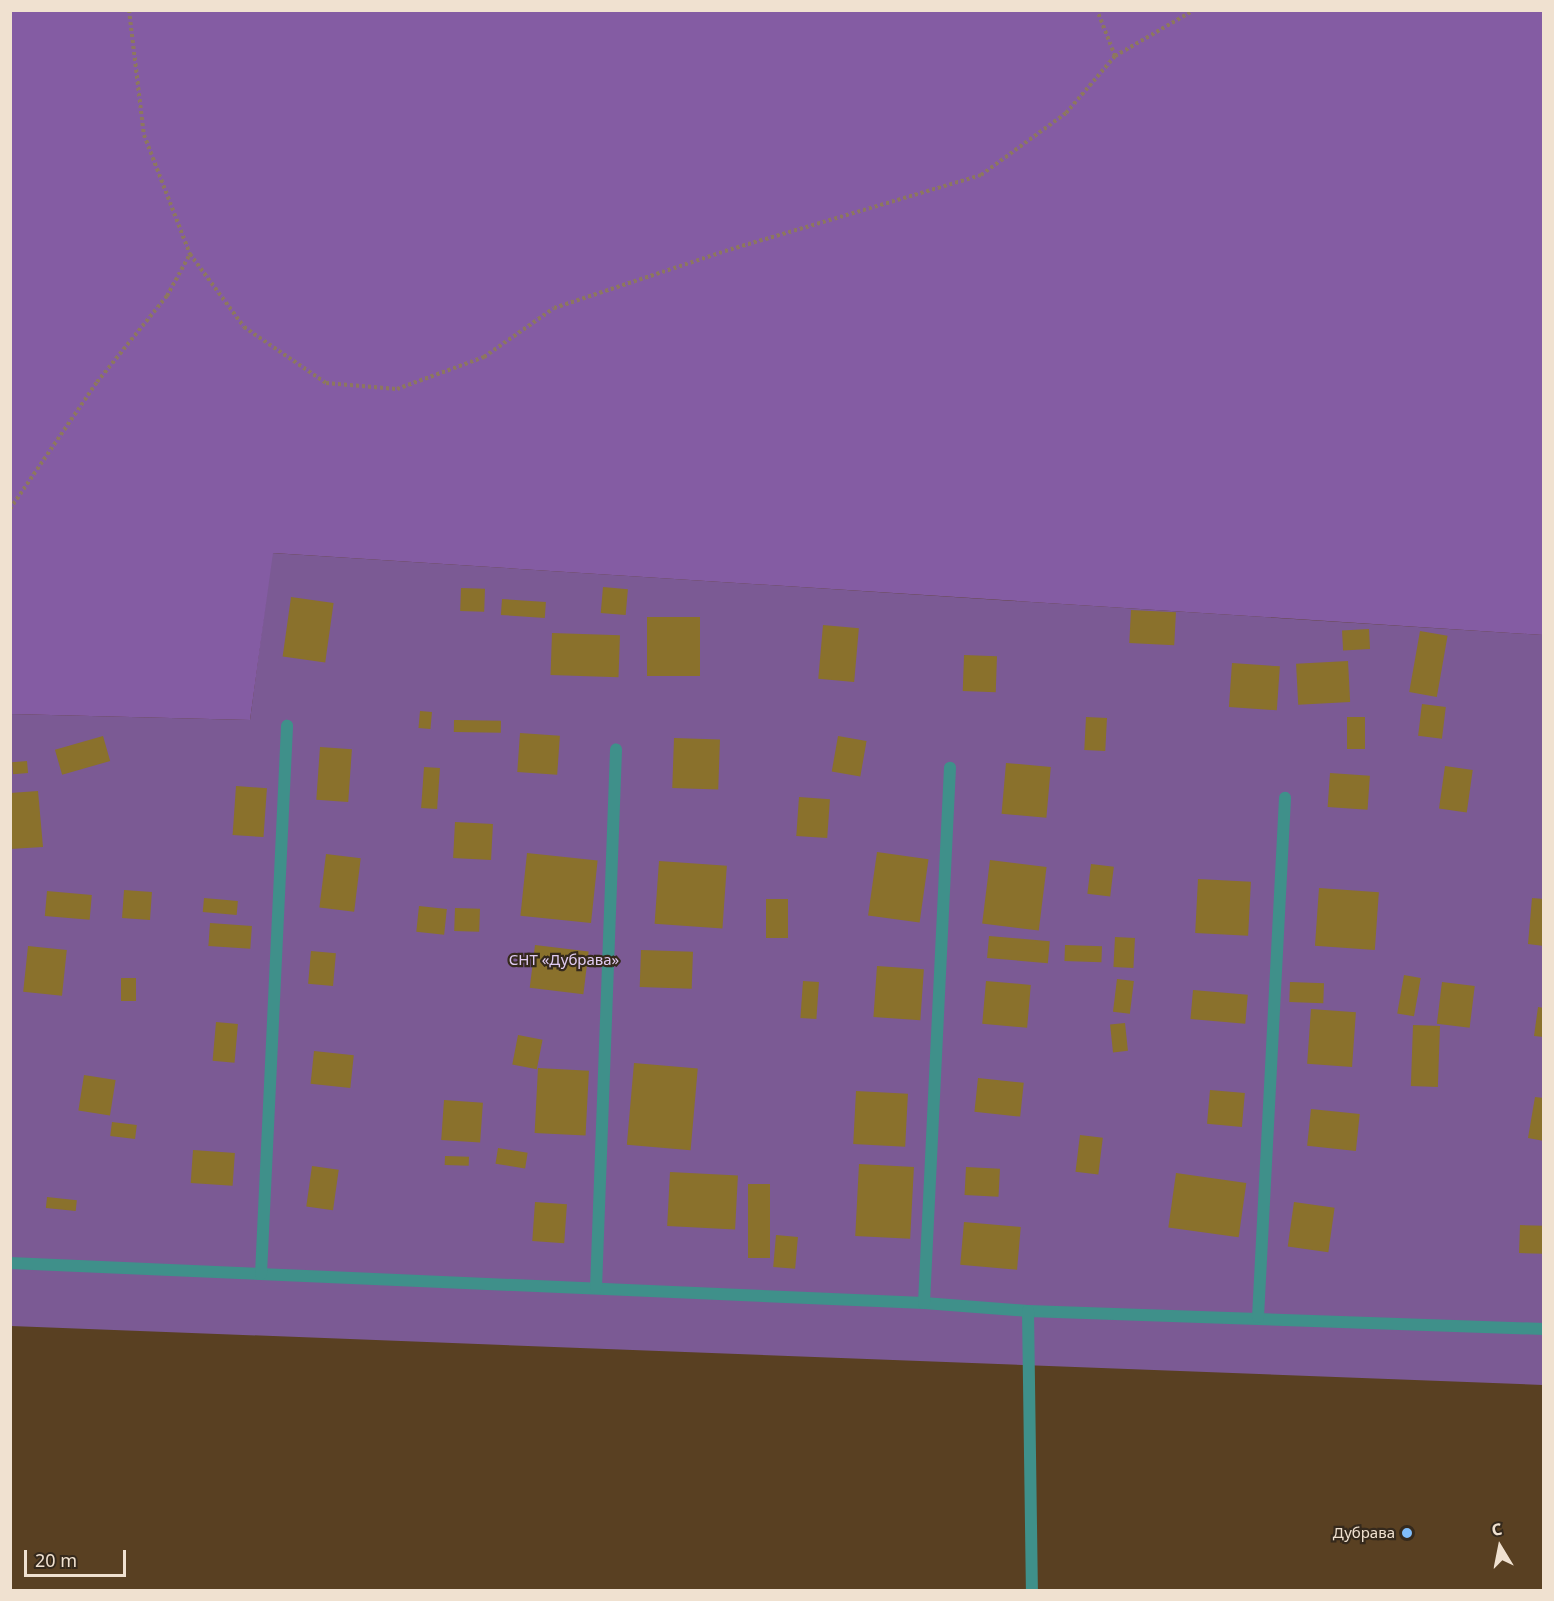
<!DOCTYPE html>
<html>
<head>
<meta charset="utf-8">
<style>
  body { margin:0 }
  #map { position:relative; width:1554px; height:1601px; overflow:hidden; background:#594022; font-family:"Noto Sans",sans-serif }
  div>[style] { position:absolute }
  .green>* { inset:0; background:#7b5a94 }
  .forest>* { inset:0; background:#845ca3 }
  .building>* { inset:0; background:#8a712c; transform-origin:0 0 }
  .path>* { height:4px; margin-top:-2px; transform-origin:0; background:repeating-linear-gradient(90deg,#8d775e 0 3px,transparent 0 6px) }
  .service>* { height:12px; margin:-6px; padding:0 6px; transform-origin:6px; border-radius:6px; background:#3f908a }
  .dots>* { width:16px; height:16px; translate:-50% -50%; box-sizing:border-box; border:3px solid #35291c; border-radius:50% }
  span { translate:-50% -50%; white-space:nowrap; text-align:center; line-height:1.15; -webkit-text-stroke:4.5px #35291c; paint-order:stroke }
  .park-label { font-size:15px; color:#e0cbf2 }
  .poi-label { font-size:15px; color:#f0e1d0 }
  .right { translate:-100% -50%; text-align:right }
  .frame { position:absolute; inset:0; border:12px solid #f0e1d0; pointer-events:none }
  .north { position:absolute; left:1470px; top:1517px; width:60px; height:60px; -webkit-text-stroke:4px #35291c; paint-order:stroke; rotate:350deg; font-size:16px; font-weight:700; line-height:24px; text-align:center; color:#f0e1d0 }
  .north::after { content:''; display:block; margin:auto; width:21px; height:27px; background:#f0e1d0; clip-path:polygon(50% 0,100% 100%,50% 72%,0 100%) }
  .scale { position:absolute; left:24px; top:1550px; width:102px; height:27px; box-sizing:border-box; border:3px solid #f0e1d0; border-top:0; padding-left:8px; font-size:18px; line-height:21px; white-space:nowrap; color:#f0e1d0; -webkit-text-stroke:4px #35291c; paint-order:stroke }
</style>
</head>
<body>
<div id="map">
  <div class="green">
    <div style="clip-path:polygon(272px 553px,1543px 635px,1543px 1385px,11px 1326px,11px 714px,250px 720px)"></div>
  </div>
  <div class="forest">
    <div style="clip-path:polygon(11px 10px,1543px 11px,1543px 635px,273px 553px,250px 720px,11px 714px)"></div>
  </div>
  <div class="building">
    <div style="left:603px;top:587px;width:25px;height:26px;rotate:5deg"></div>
    <div style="left:461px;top:588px;width:24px;height:23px;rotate:2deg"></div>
    <div style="left:291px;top:597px;width:43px;height:60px;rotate:8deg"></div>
    <div style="left:502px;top:599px;width:44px;height:16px;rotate:4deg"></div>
    <div style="left:1131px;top:610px;width:45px;height:33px;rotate:3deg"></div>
    <div style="left:647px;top:617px;width:53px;height:59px"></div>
    <div style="left:823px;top:625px;width:36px;height:54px;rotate:5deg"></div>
    <div style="left:1369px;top:629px;width:20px;height:27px;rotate:87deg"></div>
    <div style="left:1420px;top:631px;width:28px;height:62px;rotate:10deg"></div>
    <div style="left:552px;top:633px;width:68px;height:42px;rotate:2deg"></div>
    <div style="left:964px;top:655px;width:33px;height:36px;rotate:2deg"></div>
    <div style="left:1348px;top:661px;width:41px;height:52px;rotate:87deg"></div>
    <div style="left:1232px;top:663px;width:48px;height:44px;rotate:4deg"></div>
    <div style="left:1422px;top:704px;width:24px;height:32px;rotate:7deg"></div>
    <div style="left:420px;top:711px;width:12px;height:17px;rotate:5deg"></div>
    <div style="left:1086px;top:717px;width:21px;height:33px;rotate:3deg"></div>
    <div style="left:1347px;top:717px;width:18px;height:32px"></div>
    <div style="left:454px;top:720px;width:47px;height:12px;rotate:1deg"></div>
    <div style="left:520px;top:733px;width:40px;height:39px;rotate:4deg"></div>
    <div style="left:103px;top:736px;width:26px;height:50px;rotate:74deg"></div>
    <div style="left:838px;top:736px;width:29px;height:36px;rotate:10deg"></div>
    <div style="left:674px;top:738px;width:46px;height:50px;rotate:2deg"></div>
    <div style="left:320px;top:747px;width:32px;height:53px;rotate:4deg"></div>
    <div style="left:27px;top:761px;width:12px;height:15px;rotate:85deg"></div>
    <div style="left:1006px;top:763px;width:45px;height:51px;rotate:5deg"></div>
    <div style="left:1445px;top:766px;width:28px;height:43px;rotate:8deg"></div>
    <div style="left:424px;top:767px;width:16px;height:41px;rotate:4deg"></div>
    <div style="left:1330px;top:773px;width:40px;height:34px;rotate:4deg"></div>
    <div style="left:236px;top:786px;width:31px;height:49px;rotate:4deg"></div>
    <div style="clip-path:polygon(38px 791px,43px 847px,10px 849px,10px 793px)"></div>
    <div style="left:799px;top:797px;width:31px;height:39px;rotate:4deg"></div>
    <div style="left:455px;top:822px;width:38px;height:36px;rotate:3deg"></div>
    <div style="left:877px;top:852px;width:52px;height:64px;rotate:8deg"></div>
    <div style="left:527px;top:853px;width:71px;height:63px;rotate:6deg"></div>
    <div style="left:326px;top:854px;width:35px;height:54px;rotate:7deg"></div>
    <div style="left:990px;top:860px;width:57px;height:64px;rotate:7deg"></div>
    <div style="left:659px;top:861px;width:68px;height:63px;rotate:4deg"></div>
    <div style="left:1091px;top:864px;width:23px;height:30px;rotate:7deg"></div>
    <div style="left:1198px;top:879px;width:53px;height:54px;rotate:3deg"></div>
    <div style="left:1319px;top:888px;width:60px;height:58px;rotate:4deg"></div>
    <div style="left:124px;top:890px;width:28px;height:28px;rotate:4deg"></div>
    <div style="left:47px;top:891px;width:45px;height:25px;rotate:5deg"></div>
    <div style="left:204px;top:898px;width:34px;height:14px;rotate:5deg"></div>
    <div style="clip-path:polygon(1532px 898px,1544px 899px,1544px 946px,1528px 944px)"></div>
    <div style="left:766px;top:899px;width:22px;height:39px"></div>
    <div style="left:419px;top:906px;width:28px;height:26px;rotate:6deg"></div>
    <div style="left:455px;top:908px;width:25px;height:23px;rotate:2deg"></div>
    <div style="left:210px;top:923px;width:42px;height:23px;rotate:4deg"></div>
    <div style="left:989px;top:936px;width:61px;height:22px;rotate:5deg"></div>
    <div style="left:1115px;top:937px;width:20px;height:30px;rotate:3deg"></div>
    <div style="left:535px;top:945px;width:54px;height:43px;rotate:7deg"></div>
    <div style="left:1065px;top:945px;width:37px;height:16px;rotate:2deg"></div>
    <div style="left:28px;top:946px;width:39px;height:46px;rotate:6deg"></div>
    <div style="left:641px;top:950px;width:52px;height:37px;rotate:2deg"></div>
    <div style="left:311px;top:951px;width:25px;height:33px;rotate:5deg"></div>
    <div style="left:877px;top:966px;width:47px;height:51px;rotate:4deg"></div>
    <div style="left:1404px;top:975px;width:17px;height:39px;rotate:10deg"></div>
    <div style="left:121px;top:978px;width:15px;height:23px"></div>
    <div style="left:1117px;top:979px;width:17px;height:33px;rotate:7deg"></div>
    <div style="left:803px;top:981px;width:16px;height:37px;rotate:4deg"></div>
    <div style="left:986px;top:981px;width:45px;height:43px;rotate:5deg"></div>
    <div style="left:1290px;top:982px;width:34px;height:20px;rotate:2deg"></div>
    <div style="left:1442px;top:982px;width:33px;height:42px;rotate:7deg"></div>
    <div style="left:1193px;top:990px;width:55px;height:29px;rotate:5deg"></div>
    <div style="clip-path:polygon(1538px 1007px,1544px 1008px,1544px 1037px,1534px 1036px)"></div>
    <div style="left:1311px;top:1009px;width:45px;height:55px;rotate:4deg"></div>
    <div style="left:216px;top:1022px;width:22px;height:39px;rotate:5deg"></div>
    <div style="left:1125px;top:1023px;width:28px;height:15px;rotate:84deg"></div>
    <div style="left:1413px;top:1025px;width:27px;height:61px;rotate:2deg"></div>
    <div style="left:518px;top:1035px;width:25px;height:30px;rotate:11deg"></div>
    <div style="left:314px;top:1051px;width:40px;height:33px;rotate:6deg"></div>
    <div style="left:634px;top:1063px;width:64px;height:82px;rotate:5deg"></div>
    <div style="left:538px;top:1068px;width:51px;height:65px;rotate:3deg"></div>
    <div style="left:84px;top:1075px;width:32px;height:36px;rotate:9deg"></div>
    <div style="left:978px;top:1078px;width:46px;height:34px;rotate:6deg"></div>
    <div style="left:1210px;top:1090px;width:35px;height:34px;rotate:5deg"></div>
    <div style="left:856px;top:1091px;width:52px;height:53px;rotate:3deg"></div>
    <div style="clip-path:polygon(1535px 1097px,1544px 1098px,1544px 1141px,1528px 1138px)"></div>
    <div style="left:444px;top:1100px;width:39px;height:40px;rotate:4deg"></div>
    <div style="left:1311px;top:1109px;width:49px;height:37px;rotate:6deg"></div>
    <div style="left:112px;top:1122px;width:25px;height:14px;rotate:7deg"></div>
    <div style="left:1080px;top:1135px;width:23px;height:37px;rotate:7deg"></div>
    <div style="left:498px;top:1148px;width:30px;height:16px;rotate:9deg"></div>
    <div style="left:193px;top:1150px;width:42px;height:33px;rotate:4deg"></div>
    <div style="left:445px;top:1156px;width:24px;height:9px;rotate:2deg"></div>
    <div style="left:859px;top:1164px;width:55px;height:72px;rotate:3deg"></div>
    <div style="left:312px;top:1166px;width:27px;height:41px;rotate:8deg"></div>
    <div style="left:966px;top:1167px;width:34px;height:28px;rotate:3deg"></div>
    <div style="left:670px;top:1172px;width:68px;height:54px;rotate:3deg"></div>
    <div style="left:1176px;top:1173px;width:71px;height:55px;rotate:8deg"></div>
    <div style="left:748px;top:1184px;width:22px;height:74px"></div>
    <div style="left:47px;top:1197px;width:30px;height:11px;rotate:6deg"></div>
    <div style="left:535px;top:1202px;width:32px;height:39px;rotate:4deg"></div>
    <div style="left:1294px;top:1202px;width:41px;height:45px;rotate:8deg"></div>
    <div style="left:964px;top:1222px;width:57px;height:43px;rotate:5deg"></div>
    <div style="left:1520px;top:1225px;width:24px;height:28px;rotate:2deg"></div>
    <div style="left:776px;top:1235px;width:22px;height:32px;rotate:5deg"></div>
  </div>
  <div class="path">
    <div style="left:129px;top:10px;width:126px;rotate:83.2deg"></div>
    <div style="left:144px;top:135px;width:128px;rotate:68.9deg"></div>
    <div style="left:190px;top:254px;width:91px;rotate:53.5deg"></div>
    <div style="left:244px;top:327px;width:99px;rotate:34.3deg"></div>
    <div style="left:326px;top:383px;width:71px;rotate:4.8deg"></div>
    <div style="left:397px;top:389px;width:93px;rotate:-20.2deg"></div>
    <div style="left:484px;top:357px;width:85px;rotate:-35deg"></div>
    <div style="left:554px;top:308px;width:180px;rotate:-18.4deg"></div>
    <div style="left:725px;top:251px;width:267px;rotate:-16.5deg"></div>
    <div style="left:981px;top:175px;width:105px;rotate:-36.1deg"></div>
    <div style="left:1066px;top:113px;width:75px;rotate:-49.3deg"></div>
    <div style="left:1115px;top:56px;width:49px;rotate:-111.4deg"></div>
    <div style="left:1115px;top:56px;width:91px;rotate:-30.2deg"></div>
    <div style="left:10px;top:509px;width:154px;rotate:-55.6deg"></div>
    <div style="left:97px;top:382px;width:111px;rotate:-50.9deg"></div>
    <div style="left:167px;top:296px;width:48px;rotate:-61.3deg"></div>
  </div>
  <div class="service">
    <div style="left:10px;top:1263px;width:915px;rotate:2.51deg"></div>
    <div style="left:924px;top:1303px;width:104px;rotate:4.4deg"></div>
    <div style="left:1028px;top:1311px;width:516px;rotate:2deg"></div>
    <div style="left:261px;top:1274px;width:549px;rotate:-87.28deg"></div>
    <div style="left:596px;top:1288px;width:539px;rotate:-87.87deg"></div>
    <div style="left:924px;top:1303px;width:536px;rotate:-87.22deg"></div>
    <div style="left:1028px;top:1311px;width:279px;rotate:89.2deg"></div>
    <div style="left:1258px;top:1317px;width:520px;rotate:-87.02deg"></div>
  </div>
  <div class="dots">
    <div style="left:1407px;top:1533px;background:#80bdfa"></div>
  </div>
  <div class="park-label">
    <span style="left:564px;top:960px">СНТ «Дубрава»</span>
  </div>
  <div class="poi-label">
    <span class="right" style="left:1395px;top:1533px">Дубрава</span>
  </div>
  <div class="frame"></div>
  <div class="north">С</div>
  <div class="scale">20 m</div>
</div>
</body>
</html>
